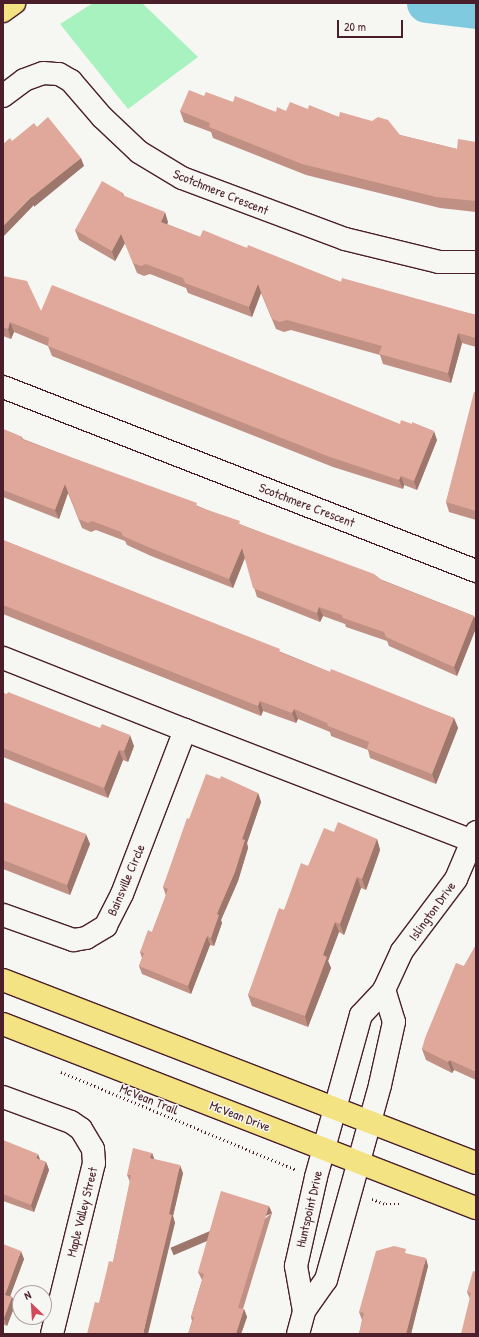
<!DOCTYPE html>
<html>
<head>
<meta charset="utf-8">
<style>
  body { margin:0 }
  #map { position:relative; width:479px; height:1337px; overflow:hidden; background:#f6f6f2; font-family:"Patrick Hand",sans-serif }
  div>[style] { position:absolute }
  .green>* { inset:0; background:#a8f2c0 }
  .river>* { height:39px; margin:-19.5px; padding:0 19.5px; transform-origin:19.5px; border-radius:19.5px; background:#7fcadf }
  .path>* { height:2.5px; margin-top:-1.25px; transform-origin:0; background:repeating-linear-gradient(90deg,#4a1f2b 0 1px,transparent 0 4px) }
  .roads { filter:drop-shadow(1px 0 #4a1f2b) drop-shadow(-1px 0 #4a1f2b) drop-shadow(0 1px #4a1f2b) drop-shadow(0 -1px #4a1f2b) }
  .minor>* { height:22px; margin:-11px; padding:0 11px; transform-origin:11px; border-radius:11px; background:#f6f6f2 }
  .major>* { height:22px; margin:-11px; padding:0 11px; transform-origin:11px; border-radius:11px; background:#f4e382 }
  .wall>* { inset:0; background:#c19084 }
  .shaded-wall>* { inset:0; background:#9d766c; transform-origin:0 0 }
  .building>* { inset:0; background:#e0a89a }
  span { translate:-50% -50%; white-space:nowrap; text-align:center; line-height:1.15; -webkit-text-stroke:3px #f6f6f2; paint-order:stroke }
  .street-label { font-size:13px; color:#4a1f2b }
  .frame { position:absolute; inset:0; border:4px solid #4a1f2b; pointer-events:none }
  .north { position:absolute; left:12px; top:1285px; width:40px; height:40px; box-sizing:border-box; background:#f6f6f2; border:1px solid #b1a0a2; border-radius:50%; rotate:335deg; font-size:11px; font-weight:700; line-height:16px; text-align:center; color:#4a1f2b }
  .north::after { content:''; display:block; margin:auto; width:14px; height:18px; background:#d1495b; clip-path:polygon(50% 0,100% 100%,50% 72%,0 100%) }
  .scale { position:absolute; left:337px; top:20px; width:66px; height:18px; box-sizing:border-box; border:2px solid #4a1f2b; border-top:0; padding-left:5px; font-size:12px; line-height:14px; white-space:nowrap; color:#4a1f2b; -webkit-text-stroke:3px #f6f6f2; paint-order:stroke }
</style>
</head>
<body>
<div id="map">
  <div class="green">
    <div style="clip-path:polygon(93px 3px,142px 3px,198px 57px,128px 109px,60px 24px)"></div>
    <div style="clip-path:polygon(460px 3px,476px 3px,476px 17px)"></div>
  </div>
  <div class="river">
    <div style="left:426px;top:3px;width:50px;rotate:6.8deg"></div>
  </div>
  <div class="path">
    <div style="left:61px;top:1072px;width:255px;rotate:22.6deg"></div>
    <div style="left:372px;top:1199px;width:15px;rotate:20deg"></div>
    <div style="left:386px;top:1204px;width:16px"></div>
  </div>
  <div class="roads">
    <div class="minor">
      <div style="left:3px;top:96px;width:26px;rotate:-37deg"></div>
      <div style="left:24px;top:80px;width:20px;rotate:-20deg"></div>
      <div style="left:43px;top:73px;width:16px;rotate:4deg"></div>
      <div style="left:59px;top:74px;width:14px;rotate:30deg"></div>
      <div style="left:71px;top:81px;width:48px;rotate:49.3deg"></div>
      <div style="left:102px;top:117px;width:51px;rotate:43.4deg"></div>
      <div style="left:139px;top:152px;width:50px;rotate:31.2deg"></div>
      <div style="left:182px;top:178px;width:174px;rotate:20.5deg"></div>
      <div style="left:345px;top:239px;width:97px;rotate:13.7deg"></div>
      <div style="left:439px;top:262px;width:37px"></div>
      <div style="left:3px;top:387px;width:508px;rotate:21.26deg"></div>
      <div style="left:3px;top:658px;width:196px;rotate:21.6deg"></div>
      <div style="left:185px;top:730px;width:176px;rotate:111deg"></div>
      <div style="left:122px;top:894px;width:36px;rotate:117deg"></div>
      <div style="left:106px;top:926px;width:23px;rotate:149deg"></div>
      <div style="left:86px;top:938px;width:13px;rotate:171deg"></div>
      <div style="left:73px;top:940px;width:74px;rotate:-160.3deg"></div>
      <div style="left:185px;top:730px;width:309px;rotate:21.1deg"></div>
      <div style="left:3px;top:1097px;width:72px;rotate:20.2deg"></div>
      <div style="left:71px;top:1122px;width:12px;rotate:35deg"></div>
      <div style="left:81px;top:1129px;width:23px;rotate:59deg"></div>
      <div style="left:93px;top:1149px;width:14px;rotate:86deg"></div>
      <div style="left:94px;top:1163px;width:176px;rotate:103.8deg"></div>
      <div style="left:304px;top:1311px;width:46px;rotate:-100.1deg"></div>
      <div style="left:296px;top:1266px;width:91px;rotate:-77.3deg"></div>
      <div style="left:316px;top:1177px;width:168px;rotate:-74.5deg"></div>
      <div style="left:361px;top:1015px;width:34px;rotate:-47deg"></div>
      <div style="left:384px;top:990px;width:43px;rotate:-65.2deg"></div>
      <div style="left:402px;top:951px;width:90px;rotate:-53.1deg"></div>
      <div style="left:456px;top:879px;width:51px;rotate:-66.9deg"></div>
      <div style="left:298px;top:1334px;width:24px;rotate:-75deg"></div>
      <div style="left:304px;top:1311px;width:38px;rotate:-55deg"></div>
      <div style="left:326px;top:1280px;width:202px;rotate:-74.5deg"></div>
      <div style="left:380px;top:1085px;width:65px;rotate:-77.5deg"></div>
      <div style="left:394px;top:1022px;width:34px;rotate:-107deg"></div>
    </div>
    <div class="major">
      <div style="left:3px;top:11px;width:14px;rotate:-36deg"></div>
      <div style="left:3px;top:980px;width:507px;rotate:21.15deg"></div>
      <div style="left:3px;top:1024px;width:508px;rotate:21.26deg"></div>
    </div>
  </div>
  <div class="wall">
    <div style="clip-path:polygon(204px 96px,276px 112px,308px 109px,339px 117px,400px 135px,457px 149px,476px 142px,476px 212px,440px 208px,306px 175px,213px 138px,211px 132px,184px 122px,180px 111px)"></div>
    <div style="clip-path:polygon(123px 193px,124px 196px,168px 222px,167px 224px,200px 237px,247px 248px,341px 282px,476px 315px,476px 347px,462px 343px,451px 383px,383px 364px,380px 355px,291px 330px,284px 332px,276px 329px,261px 293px,252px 317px,188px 293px,186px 288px,150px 274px,144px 276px,137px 273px,125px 243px,115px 261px,79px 240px,75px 230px)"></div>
    <div style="clip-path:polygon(3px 276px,41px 311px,437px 440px,417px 490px,404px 485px,403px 489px,333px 467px,52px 356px,48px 346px,14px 332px,11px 339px,3px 336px)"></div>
    <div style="clip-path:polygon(476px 392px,476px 520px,449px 512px,446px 502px)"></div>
    <div style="clip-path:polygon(3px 429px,22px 437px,23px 439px,198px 506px,242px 525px,474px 616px,476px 622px,476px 628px,457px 676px,389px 646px,387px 641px,346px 627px,345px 624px,323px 616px,320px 622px,257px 597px,245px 558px,233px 588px,151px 556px,127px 545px,125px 541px,96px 530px,91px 532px,82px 528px,68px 493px,59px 519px,3px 497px)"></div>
    <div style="clip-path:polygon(3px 540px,281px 652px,330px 672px,454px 718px,458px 728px,436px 784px,370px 758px,368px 750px,331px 736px,330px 732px,298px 719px,296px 723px,263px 711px,261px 716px,3px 614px)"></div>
    <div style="clip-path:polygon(3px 693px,134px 746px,128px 762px,123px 760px,108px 798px,3px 757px)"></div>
    <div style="clip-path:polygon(258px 793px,261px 802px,247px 843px,248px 848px,238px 881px,221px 920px,222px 923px,214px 946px,210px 945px,191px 994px,142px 974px,139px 966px,142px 958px,140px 952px,152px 932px,166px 896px,163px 887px,189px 819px)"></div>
    <div style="clip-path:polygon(3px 802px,90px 844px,70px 895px,3px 869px)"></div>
    <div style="clip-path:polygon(334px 832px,377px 839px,380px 850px,366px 890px,361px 888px,344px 935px,339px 932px,328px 961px,331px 968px,308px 1027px,252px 1006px,248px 995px,284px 910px,308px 866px)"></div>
    <div style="clip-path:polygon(476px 945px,476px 1080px,454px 1070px,452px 1073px,426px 1060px,422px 1049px,464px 966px)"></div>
    <div style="clip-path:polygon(3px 1140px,40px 1160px,46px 1162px,49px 1170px,34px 1212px,3px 1201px)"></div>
    <div style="clip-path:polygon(152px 1153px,154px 1159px,183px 1173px,173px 1216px,175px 1223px,99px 1303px,113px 1262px,130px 1182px,127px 1175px)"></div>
    <div style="clip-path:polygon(272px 1213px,243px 1309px,244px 1309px,247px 1317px,241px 1334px,188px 1334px,192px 1321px,191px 1317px,202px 1280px,198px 1272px)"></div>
    <div style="clip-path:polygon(3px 1244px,24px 1259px,10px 1296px,12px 1297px,15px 1305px,7px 1326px,3px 1324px)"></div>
    <div style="clip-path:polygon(407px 1254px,428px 1266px,411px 1334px,359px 1334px,362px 1320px,359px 1312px)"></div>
    <div style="clip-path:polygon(476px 1272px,470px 1299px,467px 1292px)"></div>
  </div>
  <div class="shaded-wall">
    <div style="clip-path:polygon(81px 158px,84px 166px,34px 207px,34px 205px,3px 237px,3px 226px,33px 195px)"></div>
    <div style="clip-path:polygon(165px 212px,168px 222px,164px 232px,161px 222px)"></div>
    <div style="clip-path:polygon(121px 234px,125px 243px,115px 261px,112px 251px)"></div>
    <div style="clip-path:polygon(258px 284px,261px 293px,252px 317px,249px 307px)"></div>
    <div style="clip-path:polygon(10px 322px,14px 332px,11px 339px,8px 329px)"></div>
    <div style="clip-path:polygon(458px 333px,462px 343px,451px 383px,448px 373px)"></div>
    <div style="clip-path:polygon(434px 431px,437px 440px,417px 490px,414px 481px)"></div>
    <div style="clip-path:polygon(401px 476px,404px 485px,403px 489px,399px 480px)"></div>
    <div style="clip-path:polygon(65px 484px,68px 493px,59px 519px,55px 510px)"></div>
    <div style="clip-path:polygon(242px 548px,245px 557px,233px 588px,229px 579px)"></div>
    <div style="clip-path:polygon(319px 607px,323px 616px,320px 622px,317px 613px)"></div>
    <div style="clip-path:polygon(474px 616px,476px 622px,476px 628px,457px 676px,454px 667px)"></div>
    <div style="clip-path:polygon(260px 701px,263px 711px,261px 716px,258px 706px)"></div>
    <div style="clip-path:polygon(294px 709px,298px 719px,296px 723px,292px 713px)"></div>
    <div style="clip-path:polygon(454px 718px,458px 728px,436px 784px,432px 774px)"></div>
    <div style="clip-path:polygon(130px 735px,134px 746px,128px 762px,124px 751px)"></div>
    <div style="clip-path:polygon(119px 750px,123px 760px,108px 798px,104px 788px)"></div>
    <div style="clip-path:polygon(258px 793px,261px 802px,247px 843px,248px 848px,238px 881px,221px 920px,222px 923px,214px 946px,211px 938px,217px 914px)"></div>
    <div style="clip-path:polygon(86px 834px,90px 844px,70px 895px,67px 885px)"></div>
    <div style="clip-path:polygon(377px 839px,380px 850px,366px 890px,362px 879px)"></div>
    <div style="clip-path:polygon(357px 877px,361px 888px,344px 935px,340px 924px)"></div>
    <div style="clip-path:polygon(335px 922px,339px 932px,328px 961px,331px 968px,308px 1027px,305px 1016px,323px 955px)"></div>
    <div style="clip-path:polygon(207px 936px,210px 945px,191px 994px,188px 986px)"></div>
    <div style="clip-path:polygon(450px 1060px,454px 1070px,452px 1073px,448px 1062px)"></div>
    <div style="clip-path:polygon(152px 1153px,155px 1161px,150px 1158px)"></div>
    <div style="clip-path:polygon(38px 1154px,41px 1162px,36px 1158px)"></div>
    <div style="clip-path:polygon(46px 1162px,49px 1170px,34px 1212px,31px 1205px)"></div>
    <div style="clip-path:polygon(180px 1165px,183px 1173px,173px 1216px,175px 1223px,148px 1334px,143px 1334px,169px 1214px)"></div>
    <div style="left:269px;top:1206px;width:8px;height:107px;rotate:67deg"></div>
    <div style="clip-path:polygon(21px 1251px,24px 1259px,8px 1302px,5px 1295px)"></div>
    <div style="clip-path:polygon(426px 1258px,428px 1266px,411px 1334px,406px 1334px)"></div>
    <div style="clip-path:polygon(12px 1297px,15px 1305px,7px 1326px,4px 1318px)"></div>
    <div style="clip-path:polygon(244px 1309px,247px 1317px,241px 1334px,236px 1334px)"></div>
  </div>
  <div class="building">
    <div style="clip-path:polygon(189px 90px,204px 96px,206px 92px,233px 102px,235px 96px,276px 112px,277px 107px,286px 111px,290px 102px,308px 109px,309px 105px,339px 117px,340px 112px,372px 121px,378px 117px,388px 120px,400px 135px,457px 149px,458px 139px,476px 142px,476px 201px,436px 197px,302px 164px,209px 127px,210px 123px,180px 111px)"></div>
    <div style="clip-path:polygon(48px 117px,81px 158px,31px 198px,33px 195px,3px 226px,3px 144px,10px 138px,12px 141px,34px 123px,37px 127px)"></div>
    <div style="clip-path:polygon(102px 181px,123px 193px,122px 195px,165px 212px,161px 222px,200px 237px,203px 230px,247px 248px,248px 245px,341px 282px,342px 278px,476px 315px,476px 338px,458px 333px,448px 373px,379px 354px,382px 346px,287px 320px,280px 322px,272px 319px,258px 284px,249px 307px,185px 283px,183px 278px,146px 264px,141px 266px,133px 263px,121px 234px,112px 251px,75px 230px)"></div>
    <div style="clip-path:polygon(3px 276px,27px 281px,41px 311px,52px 285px,400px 424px,401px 420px,412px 424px,412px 422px,434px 431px,414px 481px,401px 476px,399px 480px,330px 457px,48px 346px,49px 338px,10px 322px,8px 329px,3px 327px)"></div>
    <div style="clip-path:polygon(474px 392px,476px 392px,476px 511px,446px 502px)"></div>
    <div style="clip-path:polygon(3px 429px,22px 437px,21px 439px,197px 503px,196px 506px,240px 521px,239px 524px,374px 574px,383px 581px,474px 616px,454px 667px,386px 637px,384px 632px,343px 618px,342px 615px,319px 607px,317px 613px,253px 588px,242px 548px,229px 579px,148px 547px,123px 536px,121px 532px,92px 521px,88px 523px,79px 519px,65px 484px,55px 510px,3px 490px)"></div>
    <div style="clip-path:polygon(3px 540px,280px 649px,279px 652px,330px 672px,331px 669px,454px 718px,432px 774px,367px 749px,369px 742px,328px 726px,327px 723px,294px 709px,292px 713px,260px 701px,258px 706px,3px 605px)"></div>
    <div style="clip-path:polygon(8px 692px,100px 728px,102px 724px,130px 735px,124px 751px,119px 750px,104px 788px,3px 748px,3px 693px,7px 694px)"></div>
    <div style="clip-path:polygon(206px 774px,220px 779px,221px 776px,258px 793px,242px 839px,245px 840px,235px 872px,217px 914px,219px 915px,211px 938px,207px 936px,188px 986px,139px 966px,144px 953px,140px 952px,148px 930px,152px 932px,168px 889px,163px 887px,187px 818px,189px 819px)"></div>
    <div style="clip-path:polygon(3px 802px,86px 834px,67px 885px,3px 860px)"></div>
    <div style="clip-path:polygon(338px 822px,377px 839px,362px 879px,357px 877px,340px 924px,335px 922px,323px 955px,327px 957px,305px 1016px,248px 995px,279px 908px,284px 910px,301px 863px,308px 866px,324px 828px,334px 832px)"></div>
    <div style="clip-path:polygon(476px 945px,476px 1072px,450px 1060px,448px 1062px,422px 1049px,425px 1038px,456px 963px,464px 966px)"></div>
    <div style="clip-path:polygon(3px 1140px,38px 1154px,36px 1158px,46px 1162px,31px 1205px,3px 1194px)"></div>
    <div style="clip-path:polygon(133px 1148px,152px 1153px,150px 1158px,180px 1165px,169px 1214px,172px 1215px,143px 1334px,87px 1334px,95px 1302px,99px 1303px,109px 1261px,113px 1262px,131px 1175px,127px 1175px)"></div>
    <div style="clip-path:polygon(221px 1191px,269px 1206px,238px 1308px,244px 1309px,236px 1334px,188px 1334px,194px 1317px,191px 1317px,204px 1274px,198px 1272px)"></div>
    <div style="clip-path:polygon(3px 1244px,21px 1251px,5px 1295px,12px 1297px,4px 1318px,3px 1318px)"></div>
    <div style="clip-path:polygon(394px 1246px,406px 1249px,405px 1253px,426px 1258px,406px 1334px,359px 1334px,364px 1313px,359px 1312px,376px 1251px)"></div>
    <div style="clip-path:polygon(473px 1271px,476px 1272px,476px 1334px,461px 1334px,471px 1293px,467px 1292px)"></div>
  </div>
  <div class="street-label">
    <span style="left:221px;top:192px;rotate:22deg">Scotchmere Crescent</span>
    <span style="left:307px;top:505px;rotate:21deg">Scotchmere Crescent</span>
    <span style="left:126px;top:880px;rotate:-67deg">Bainsville Circle</span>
    <span style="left:432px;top:911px;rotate:-54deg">Islington Drive</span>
    <span style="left:149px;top:1099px;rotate:22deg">McVean Trail</span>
    <span style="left:240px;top:1116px;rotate:21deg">McVean Drive</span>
    <span style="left:309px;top:1209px;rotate:-77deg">Huntspoint Drive</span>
    <span style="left:82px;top:1212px;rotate:-76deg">Maple Valley Street</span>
  </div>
  <div class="frame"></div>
  <div class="north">N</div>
  <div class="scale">20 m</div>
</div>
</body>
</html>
